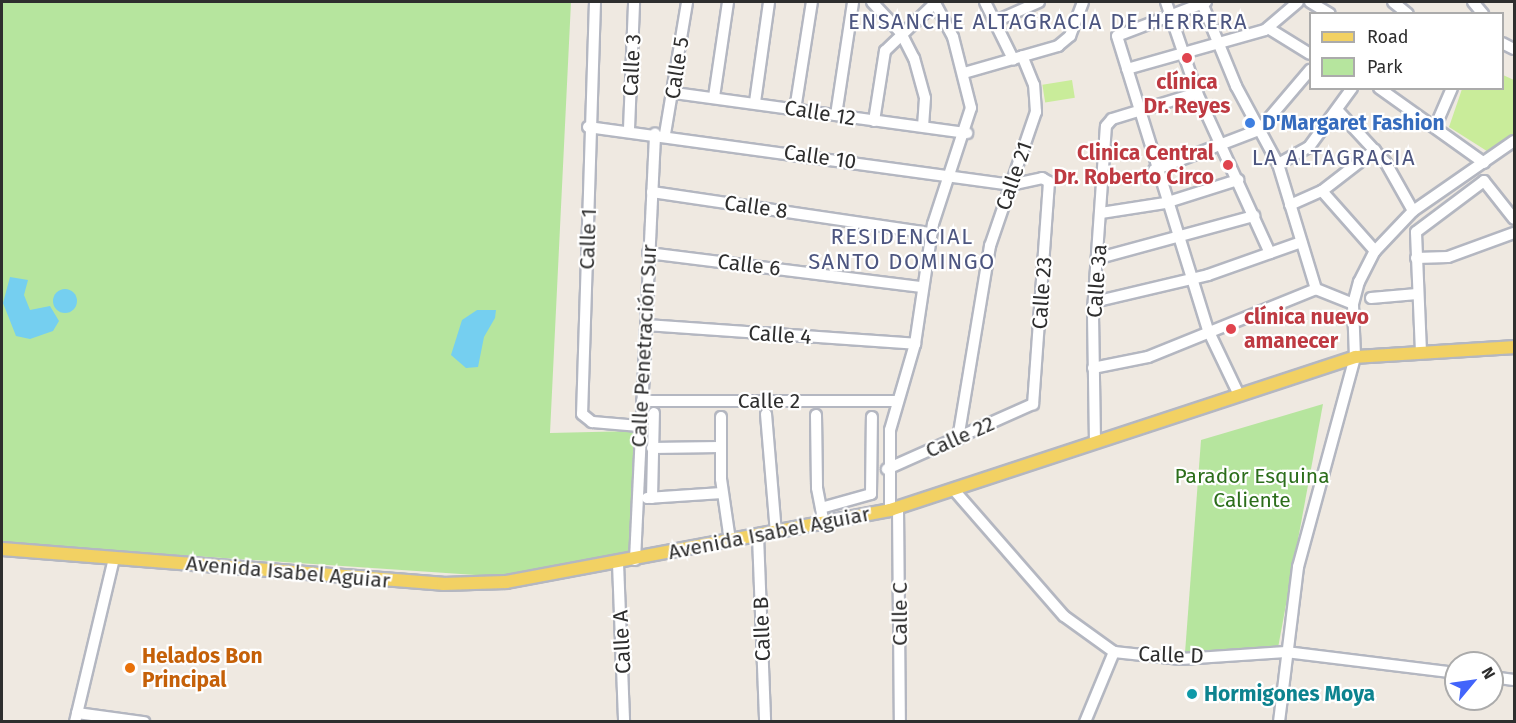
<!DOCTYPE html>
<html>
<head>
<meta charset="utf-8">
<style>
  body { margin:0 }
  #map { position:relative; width:1516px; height:723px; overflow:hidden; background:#efe9e1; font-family:"Fira Sans",sans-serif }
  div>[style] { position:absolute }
  .green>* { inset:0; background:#b6e59e }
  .pitch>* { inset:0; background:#c9ec9a; transform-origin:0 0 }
  .water>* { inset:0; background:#75cff0 }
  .round { border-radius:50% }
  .roads { filter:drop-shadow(2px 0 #b4b7c1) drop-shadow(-2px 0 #b4b7c1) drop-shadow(0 2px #b4b7c1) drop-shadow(0 -2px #b4b7c1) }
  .minor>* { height:10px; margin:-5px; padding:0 5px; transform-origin:5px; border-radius:5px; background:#fff }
  .major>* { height:12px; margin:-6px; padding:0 6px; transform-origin:6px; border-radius:6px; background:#f2d163 }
  .dots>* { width:16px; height:16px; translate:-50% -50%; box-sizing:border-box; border:3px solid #fff; border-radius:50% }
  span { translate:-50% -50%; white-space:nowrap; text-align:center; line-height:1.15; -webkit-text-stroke:4.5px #fff; paint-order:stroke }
  .street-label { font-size:21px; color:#2e2e2e }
  .health-label { font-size:21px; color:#be3a42; font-weight:700 }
  .right { translate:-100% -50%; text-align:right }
  .left { translate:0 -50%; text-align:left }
  .shop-label { font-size:21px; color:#366cbe; font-weight:700 }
  .park-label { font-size:21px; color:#2c6e1b }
  .food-label { font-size:21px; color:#c56008; font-weight:700 }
  .culture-label { font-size:21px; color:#0d838f; font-weight:700 }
  .neighbourhood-label { font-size:22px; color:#4d5680; letter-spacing:1.5px }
  .frame { position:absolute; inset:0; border:3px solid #2e2e2e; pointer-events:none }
  .legend { position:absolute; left:1309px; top:12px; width:195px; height:78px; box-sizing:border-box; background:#fff; border:2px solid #ababab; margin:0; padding:8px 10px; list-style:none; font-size:18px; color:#2e2e2e }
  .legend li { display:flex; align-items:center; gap:12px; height:30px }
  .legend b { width:30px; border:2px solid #ababab }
  .north { position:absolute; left:1444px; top:651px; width:60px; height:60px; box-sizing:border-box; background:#fff; border:2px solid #ababab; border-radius:50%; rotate:61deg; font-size:16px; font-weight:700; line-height:24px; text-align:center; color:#2e2e2e }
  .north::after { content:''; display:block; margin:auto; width:21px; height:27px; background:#4264fb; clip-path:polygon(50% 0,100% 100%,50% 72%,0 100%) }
</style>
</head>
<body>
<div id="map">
  <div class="green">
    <div style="clip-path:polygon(2px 2px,571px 2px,550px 433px,634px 431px,630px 554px,505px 577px,2px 543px)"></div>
    <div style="clip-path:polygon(1323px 404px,1278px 648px,1185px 653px,1201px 440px)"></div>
  </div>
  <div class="pitch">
    <div style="clip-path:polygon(1503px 75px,1514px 80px,1514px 136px,1490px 153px,1449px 127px,1462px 89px,1502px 88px)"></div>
    <div style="left:1072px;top:80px;width:18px;height:30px;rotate:81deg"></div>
  </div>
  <div class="water">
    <div style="clip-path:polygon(10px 277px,28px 280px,24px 295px,30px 310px,50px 306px,59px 321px,53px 331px,30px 339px,16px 336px,3px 303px)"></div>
    <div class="round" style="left:53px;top:289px;width:24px;height:24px"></div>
    <div style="clip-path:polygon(477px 310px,496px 310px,495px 318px,484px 337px,478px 367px,466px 368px,451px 355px,462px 320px)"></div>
  </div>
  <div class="roads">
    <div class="minor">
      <div style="left:595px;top:2px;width:412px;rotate:91.8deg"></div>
      <div style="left:582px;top:414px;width:13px;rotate:39deg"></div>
      <div style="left:592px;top:422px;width:48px;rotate:4.8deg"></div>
      <div style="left:872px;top:2px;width:42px;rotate:46.9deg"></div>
      <div style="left:901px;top:33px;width:28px;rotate:63deg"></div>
      <div style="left:914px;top:58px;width:41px;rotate:74.6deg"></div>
      <div style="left:925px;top:98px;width:28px;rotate:94deg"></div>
      <div style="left:985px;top:2px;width:64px;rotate:63.8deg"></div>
      <div style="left:1166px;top:2px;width:96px;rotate:71.2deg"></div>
      <div style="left:1197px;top:93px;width:176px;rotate:65.5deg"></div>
      <div style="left:1206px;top:2px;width:95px;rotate:159.1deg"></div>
      <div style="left:1117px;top:36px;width:308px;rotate:72.8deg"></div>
      <div style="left:1208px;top:330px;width:70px;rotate:64.5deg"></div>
      <div style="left:1310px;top:2px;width:23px;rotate:31deg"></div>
      <div style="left:1393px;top:2px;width:19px;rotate:39deg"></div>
      <div style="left:1473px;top:2px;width:16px;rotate:50deg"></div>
      <div style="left:1202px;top:3px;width:90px;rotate:67.7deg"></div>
      <div style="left:1236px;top:86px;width:89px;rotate:61.7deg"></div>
      <div style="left:1278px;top:164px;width:131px;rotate:73.1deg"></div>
      <div style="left:996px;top:21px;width:47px;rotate:-23.8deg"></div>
      <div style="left:1268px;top:28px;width:49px;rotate:31.8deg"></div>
      <div style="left:1502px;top:43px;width:13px;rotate:27deg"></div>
      <div style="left:1127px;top:69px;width:143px;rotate:-15.8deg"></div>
      <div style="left:1265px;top:30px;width:43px;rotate:-40.3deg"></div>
      <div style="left:964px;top:73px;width:98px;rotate:-16deg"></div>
      <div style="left:1058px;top:46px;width:16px;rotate:-40deg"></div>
      <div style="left:1070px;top:36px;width:36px;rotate:-69deg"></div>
      <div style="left:1379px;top:88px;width:129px;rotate:35.5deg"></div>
      <div style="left:674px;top:93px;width:296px;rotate:7.8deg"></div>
      <div style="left:714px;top:97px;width:96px;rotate:-81.6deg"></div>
      <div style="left:755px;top:102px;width:101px;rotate:-82deg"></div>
      <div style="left:795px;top:110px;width:109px;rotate:-81.1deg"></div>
      <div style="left:1339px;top:112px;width:69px;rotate:47.3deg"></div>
      <div style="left:1386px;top:163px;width:55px;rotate:60.6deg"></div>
      <div style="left:836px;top:115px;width:114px;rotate:-81.4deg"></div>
      <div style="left:874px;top:121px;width:71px;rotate:-81.1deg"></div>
      <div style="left:885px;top:51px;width:69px;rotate:-43.8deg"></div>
      <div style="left:1436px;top:125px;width:40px;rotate:-66.6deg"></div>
      <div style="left:588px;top:127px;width:426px;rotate:7.8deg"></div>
      <div style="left:1010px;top:185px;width:33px;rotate:-12deg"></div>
      <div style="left:1042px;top:178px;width:8px;rotate:30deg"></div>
      <div style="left:1049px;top:182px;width:223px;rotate:94.1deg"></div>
      <div style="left:1033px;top:404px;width:160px;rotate:156deg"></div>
      <div style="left:629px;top:129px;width:127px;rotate:-87.7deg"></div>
      <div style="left:665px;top:134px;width:134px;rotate:-80.5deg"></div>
      <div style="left:1278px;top:164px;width:35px;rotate:-29deg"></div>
      <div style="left:1309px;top:147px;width:73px;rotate:-53.9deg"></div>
      <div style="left:1154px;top:170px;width:112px;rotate:-20.9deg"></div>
      <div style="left:1259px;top:130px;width:79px;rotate:-49.6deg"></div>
      <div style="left:1322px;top:191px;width:80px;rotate:48.5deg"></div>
      <div style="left:652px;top:192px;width:282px;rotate:8.4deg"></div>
      <div style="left:1290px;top:205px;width:35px;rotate:-24deg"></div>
      <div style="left:1322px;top:191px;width:67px;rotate:-37.7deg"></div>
      <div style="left:1101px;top:213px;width:65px;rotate:-8.9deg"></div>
      <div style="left:1165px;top:203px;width:77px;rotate:-17.5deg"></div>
      <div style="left:648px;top:253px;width:276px;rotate:7.1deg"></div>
      <div style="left:1099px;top:258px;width:161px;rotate:-15.2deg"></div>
      <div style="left:1416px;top:258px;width:32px;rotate:-2deg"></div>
      <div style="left:1448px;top:257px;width:70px;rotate:-20deg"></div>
      <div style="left:1316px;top:289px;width:40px;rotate:22deg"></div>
      <div style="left:1371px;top:298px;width:46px;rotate:-5deg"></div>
      <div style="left:1094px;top:302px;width:117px;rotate:-13.3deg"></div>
      <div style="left:1208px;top:275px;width:99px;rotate:-19.5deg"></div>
      <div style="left:646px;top:325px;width:270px;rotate:4deg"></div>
      <div style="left:1421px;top:352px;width:120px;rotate:-92.4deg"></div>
      <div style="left:1416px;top:232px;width:85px;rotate:-36.9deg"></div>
      <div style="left:1484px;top:181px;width:48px;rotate:51.7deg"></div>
      <div style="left:1093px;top:368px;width:56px;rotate:-11.3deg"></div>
      <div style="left:1148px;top:357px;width:181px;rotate:-22deg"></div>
      <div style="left:642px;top:401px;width:255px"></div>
      <div style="left:766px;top:414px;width:118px;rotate:85.2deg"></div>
      <div style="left:816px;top:415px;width:73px;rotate:89.2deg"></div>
      <div style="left:817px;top:488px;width:36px;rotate:79deg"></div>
      <div style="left:721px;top:417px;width:62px;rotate:90deg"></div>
      <div style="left:721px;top:479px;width:63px;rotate:81.7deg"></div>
      <div style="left:958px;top:439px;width:196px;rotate:-80.6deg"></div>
      <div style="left:990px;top:246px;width:142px;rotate:-71.1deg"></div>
      <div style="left:1036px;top:112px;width:27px;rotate:-94deg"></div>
      <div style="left:1034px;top:85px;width:31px;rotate:-112deg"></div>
      <div style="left:1095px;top:442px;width:131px;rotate:-90.9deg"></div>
      <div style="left:1093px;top:311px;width:185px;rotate:-86deg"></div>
      <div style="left:1106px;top:126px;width:9px;rotate:-49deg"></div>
      <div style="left:1112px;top:119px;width:89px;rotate:-17deg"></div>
      <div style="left:652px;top:448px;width:68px;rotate:-0.8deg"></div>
      <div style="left:954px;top:490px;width:167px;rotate:48.9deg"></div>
      <div style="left:1064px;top:616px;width:62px;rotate:35.8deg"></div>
      <div style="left:1114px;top:652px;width:67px;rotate:6deg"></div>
      <div style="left:1181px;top:659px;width:105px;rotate:-3.8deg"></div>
      <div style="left:1286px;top:652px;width:171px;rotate:7deg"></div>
      <div style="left:647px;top:498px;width:75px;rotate:-3.8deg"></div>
      <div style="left:652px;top:498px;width:85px;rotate:-88.7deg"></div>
      <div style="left:898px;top:507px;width:215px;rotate:89.5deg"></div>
      <div style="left:821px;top:508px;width:52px;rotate:-15.6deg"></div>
      <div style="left:871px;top:494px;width:77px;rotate:-89.3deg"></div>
      <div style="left:890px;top:510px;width:80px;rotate:-90deg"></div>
      <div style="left:890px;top:430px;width:90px;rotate:-73.8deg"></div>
      <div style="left:915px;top:344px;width:121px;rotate:-81.5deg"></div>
      <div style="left:933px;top:224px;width:122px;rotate:-71.9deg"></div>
      <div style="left:971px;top:108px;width:73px;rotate:-104.2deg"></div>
      <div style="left:953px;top:37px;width:40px;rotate:-118deg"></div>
      <div style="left:758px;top:536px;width:186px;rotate:87.8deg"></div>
      <div style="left:635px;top:560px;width:427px;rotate:-87.3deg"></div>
      <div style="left:618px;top:563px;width:159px;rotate:87.8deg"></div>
      <div style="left:1492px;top:677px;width:22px;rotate:8deg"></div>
      <div style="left:77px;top:713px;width:68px;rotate:7.7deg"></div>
      <div style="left:75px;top:722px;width:169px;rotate:-76.6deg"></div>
      <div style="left:1085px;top:722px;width:76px;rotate:-67.5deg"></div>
      <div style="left:1279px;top:722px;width:156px;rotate:-83deg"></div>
      <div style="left:1298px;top:567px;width:218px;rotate:-74.8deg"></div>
      <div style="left:1355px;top:357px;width:53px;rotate:-92.2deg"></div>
      <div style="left:1353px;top:304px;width:23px;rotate:-75deg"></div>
      <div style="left:1359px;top:282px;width:35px;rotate:-63deg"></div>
      <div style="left:1375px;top:251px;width:55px;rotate:-46.5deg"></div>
      <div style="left:1413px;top:211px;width:123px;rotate:-34.7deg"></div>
    </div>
    <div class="major">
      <div style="left:2px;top:549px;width:442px;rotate:4.5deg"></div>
      <div style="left:443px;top:584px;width:63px;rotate:-1.8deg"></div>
      <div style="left:506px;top:582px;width:391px;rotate:-10.6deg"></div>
      <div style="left:890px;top:510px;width:490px;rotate:-18.2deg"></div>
      <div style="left:1355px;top:357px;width:159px;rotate:-3.6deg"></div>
    </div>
  </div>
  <div class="dots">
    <div style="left:1187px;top:58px;background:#e0444e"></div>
    <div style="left:1250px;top:123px;background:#3f7fe0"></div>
    <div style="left:1228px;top:165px;background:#e0444e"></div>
    <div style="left:1231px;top:329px;background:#e0444e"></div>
    <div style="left:130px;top:668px;background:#e8710a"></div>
    <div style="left:1192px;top:694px;background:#0f9aa8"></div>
  </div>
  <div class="street-label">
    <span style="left:632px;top:65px;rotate:-87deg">Calle 3</span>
    <span style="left:677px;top:68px;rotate:-81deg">Calle 5</span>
    <span style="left:820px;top:113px;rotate:9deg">Calle 12</span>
    <span style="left:820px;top:157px;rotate:8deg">Calle 10</span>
    <span style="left:1014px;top:176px;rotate:-71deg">Calle 21</span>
    <span style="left:756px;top:207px;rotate:8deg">Calle 8</span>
    <span style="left:588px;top:239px;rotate:-88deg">Calle 1</span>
    <span style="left:749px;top:265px;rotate:7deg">Calle 6</span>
    <span style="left:1097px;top:281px;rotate:-86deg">Calle 3a</span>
    <span style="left:1042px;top:293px;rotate:-86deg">Calle 23</span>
    <span style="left:780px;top:335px;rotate:4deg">Calle 4</span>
    <span style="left:644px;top:346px;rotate:-87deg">Calle Penetración Sur</span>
    <span style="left:769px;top:401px">Calle 2</span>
    <span style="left:960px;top:437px;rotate:-24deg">Calle 22</span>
    <span style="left:769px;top:533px;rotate:-11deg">Avenida Isabel Aguiar</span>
    <span style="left:288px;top:572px;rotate:5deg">Avenida Isabel Aguiar</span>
    <span style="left:900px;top:614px;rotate:-90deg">Calle C</span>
    <span style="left:762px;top:629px;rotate:-92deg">Calle B</span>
    <span style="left:622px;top:642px;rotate:-93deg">Calle A</span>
    <span style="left:1171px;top:655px;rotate:2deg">Calle D</span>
  </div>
  <div class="health-label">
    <span style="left:1187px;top:94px">clínica<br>Dr. Reyes</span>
    <span class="right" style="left:1214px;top:165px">Clinica Central<br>Dr. Roberto Circo</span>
    <span class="left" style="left:1244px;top:329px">clínica nuevo<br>amanecer</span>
  </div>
  <div class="shop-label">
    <span class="left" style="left:1262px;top:123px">D'Margaret Fashion</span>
  </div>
  <div class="park-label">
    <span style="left:1252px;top:488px">Parador Esquina<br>Caliente</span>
  </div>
  <div class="food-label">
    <span class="left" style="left:142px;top:668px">Helados Bon<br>Principal</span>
  </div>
  <div class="culture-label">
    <span class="left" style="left:1204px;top:694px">Hormigones Moya</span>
  </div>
  <div class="neighbourhood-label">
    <span style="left:1048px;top:22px">ENSANCHE ALTAGRACIA DE HERRERA</span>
    <span style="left:1334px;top:158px">LA ALTAGRACIA</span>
    <span style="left:902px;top:249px">RESIDENCIAL<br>SANTO DOMINGO</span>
  </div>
  <div class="frame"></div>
  <ul class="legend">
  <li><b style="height:8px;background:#f2d163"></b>Road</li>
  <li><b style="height:16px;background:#b6e59e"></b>Park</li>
  </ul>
  <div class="north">N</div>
</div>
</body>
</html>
